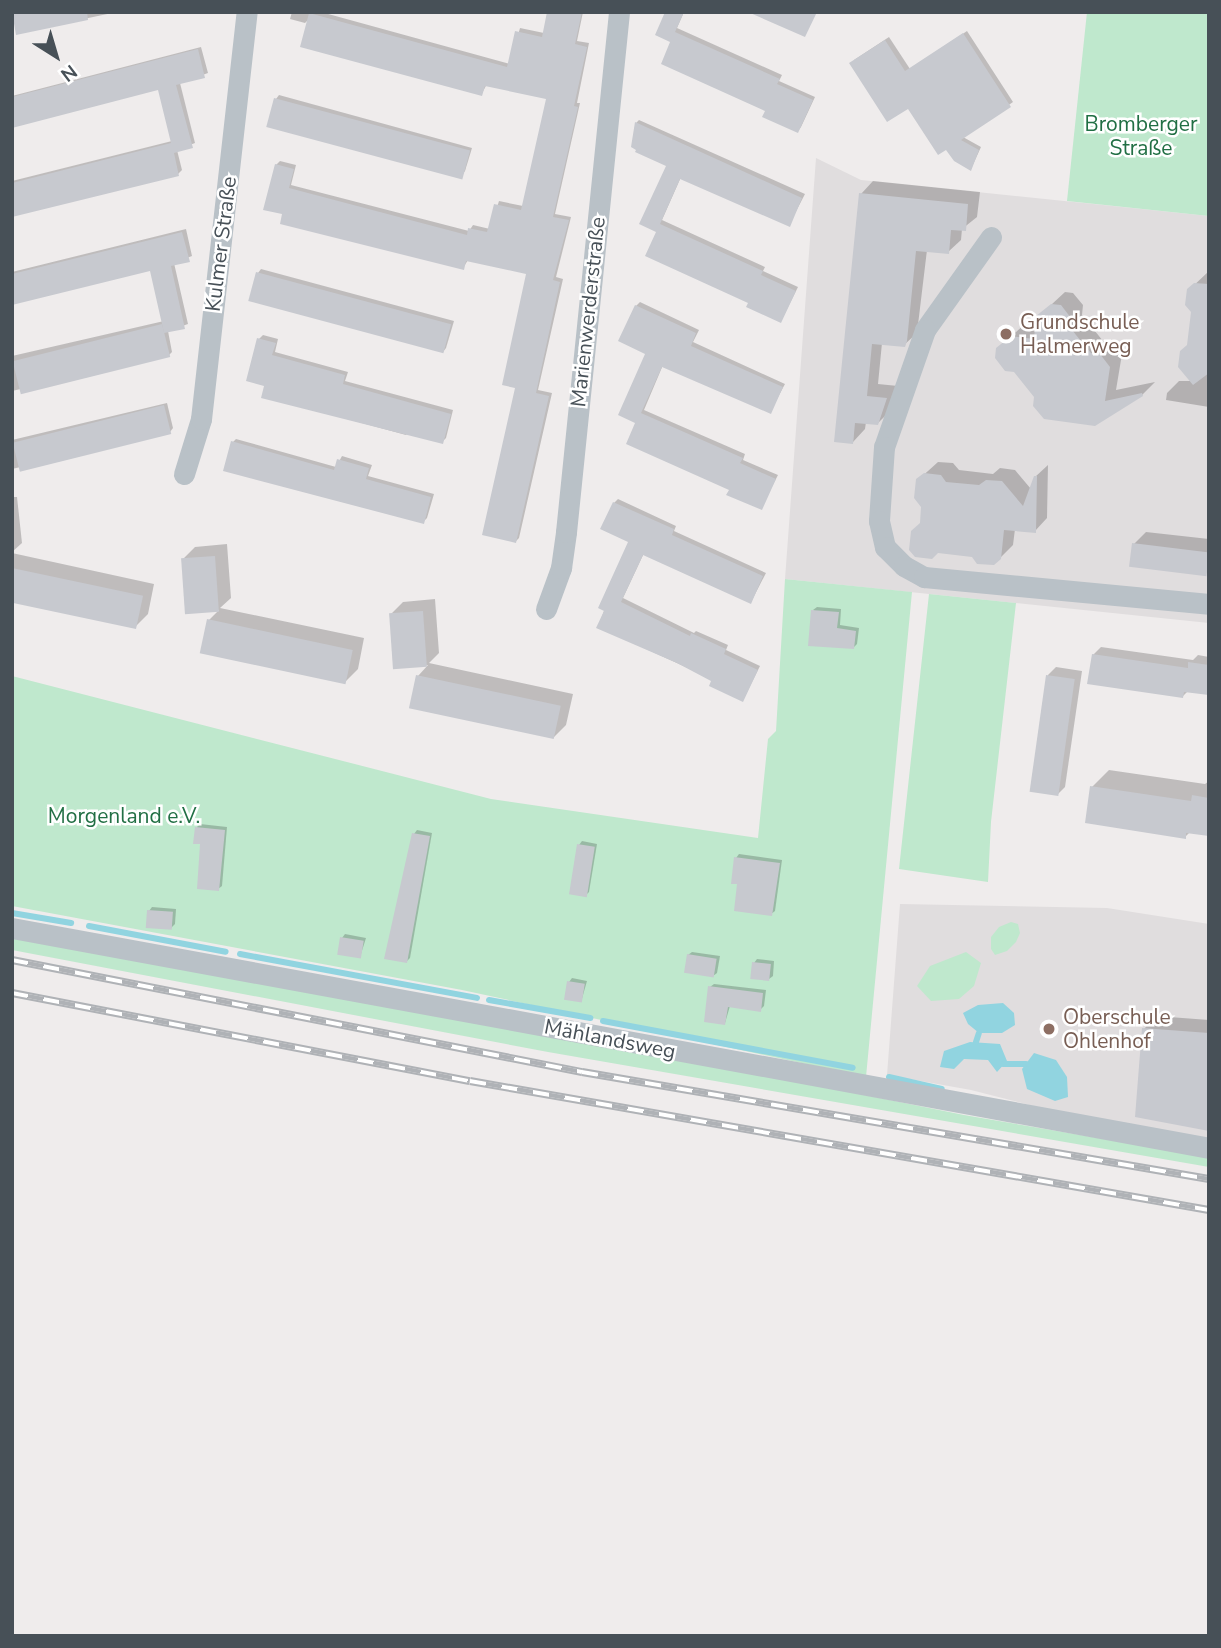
<!DOCTYPE html>
<html>
<head>
<meta charset="utf-8">
<style>
  body { margin:0 }
  #map { position:relative; width:1221px; height:1648px; overflow:hidden; background:#efecec; font-family:"Nunito Sans",sans-serif }
  div>[style] { position:absolute }
  .education>* { inset:0; background:#e0ddde }
  .green>* { inset:0; background:#bfe8cd }
  .water>* { inset:0; background:#91d4e0 }
  .shadow>* { inset:0; background:#0003 }
  .stream>* { height:6px; margin:-3px; padding:0 3px; transform-origin:3px; border-radius:3px; background:#91d4e0 }
  .building>* { inset:0; background:#c7c9cf; transform-origin:0 0 }
  .minor>* { height:21px; margin:-10.5px; padding:0 10.5px; transform-origin:10.5px; border-radius:10.5px; background:#b9c1c7 }
  .rail>* { height:8px; margin-top:-4px; transform-origin:0; background:repeating-linear-gradient(90deg,#fff 0 16px,#afb2b6 0 32px); box-sizing:border-box; border-block:2px solid #afb2b6 }
  .dots>* { width:19px; height:19px; translate:-50% -50%; box-sizing:border-box; border:4px solid #fff; border-radius:50% }
  span { translate:-50% -50%; white-space:nowrap; text-align:center; line-height:1.15; -webkit-text-stroke:5px #fff; paint-order:stroke }
  .park-label { font-size:21px; color:#216f44 }
  .street-label { font-size:21px; color:#475057 }
  .education-label { font-size:21px; color:#785e54 }
  .left { translate:0 -50%; text-align:left }
  .frame { position:absolute; inset:0; border:14px solid #475057; pointer-events:none }
  .north { position:absolute; left:21px; top:21px; width:70px; height:70px; -webkit-text-stroke:5px #fff; paint-order:stroke; rotate:143deg; font-size:19px; font-weight:700; line-height:28px; text-align:center; color:#475057 }
  .north::after { content:''; display:block; margin:auto; width:24px; height:32px; background:#475057; clip-path:polygon(50% 0,100% 100%,50% 72%,0 100%) }
</style>
</head>
<body>
<div id="map">
  <div class="education">
    <div style="clip-path:polygon(816px 158px,861px 180px,1209px 216px,1209px 623px,785px 579px)"></div>
    <div style="clip-path:polygon(900px 904px,1107px 908px,1209px 924px,1209px 1141px,1080px 1118px,971px 1090px,887px 1075px)"></div>
  </div>
  <div class="green">
    <div style="clip-path:polygon(1087px 12px,1209px 12px,1209px 216px,1067px 201px)"></div>
    <div style="clip-path:polygon(785px 579px,912px 592px,866px 1077px,462px 990px,12px 906px,12px 676px,491px 799px,758px 838px,768px 739px,776px 731px)"></div>
    <div style="clip-path:polygon(929px 594px,1016px 603px,991px 822px,988px 882px,899px 869px)"></div>
    <div style="clip-path:polygon(1011px 922px,1018px 924px,1020px 933px,1016px 942px,1007px 951px,995px 955px,991px 949px,991px 937px,999px 927px)"></div>
    <div style="clip-path:polygon(12px 936px,716px 1065px,964px 1115px,1209px 1157px,1209px 1167px,548px 1052px,12px 950px)"></div>
    <div style="clip-path:polygon(966px 952px,981px 963px,974px 986px,959px 999px,931px 1001px,917px 986px,930px 966px)"></div>
  </div>
  <div class="water">
    <div style="clip-path:polygon(1003px 1003px,1014px 1013px,1015px 1025px,1002px 1033px,979px 1033px,968px 1024px,963px 1013px,978px 1005px)"></div>
    <div style="clip-path:polygon(970px 1042px,1000px 1044px,1007px 1061px,997px 1072px,988px 1060px,964px 1059px,954px 1069px,940px 1067px,944px 1051px)"></div>
    <div style="clip-path:polygon(1034px 1053px,1056px 1060px,1067px 1077px,1068px 1097px,1055px 1101px,1027px 1089px,1022px 1069px)"></div>
  </div>
  <div class="shadow">
    <div style="clip-path:polygon(13px 12px,117px 12px,17px 33px)"></div>
    <div style="clip-path:polygon(292px 12px,321px 12px,510px 64px,520px 28px,544px 33px,549px 12px,583px 12px,577px 41px,589px 43px,577px 103px,580px 103px,555px 214px,571px 217px,556px 277px,563px 279px,538px 390px,552px 393px,519px 538px,516px 541px,517px 387px,529px 273px,468px 260px,463px 268px,284px 213px,276px 165px,280px 161px,296px 165px,291px 185px,469px 231px,473px 225px,490px 229px,499px 201px,523px 206px,548px 98px,487px 84px,481px 95px,309px 19px,305px 23px,290px 19px)"></div>
    <div style="clip-path:polygon(667px 12px,684px 12px,677px 28px,782px 75px,779px 81px,815px 97px,801px 127px,798px 131px,673px 41px)"></div>
    <div style="clip-path:polygon(967px 31px,1013px 102px,963px 137px,981px 147px,971px 169px,908px 106px,854px 60px,889px 37px,910px 69px)"></div>
    <div style="clip-path:polygon(201px 47px,208px 73px,180px 83px,195px 143px,177px 150px,182px 170px,178px 174px,12px 216px,12px 181px,172px 141px,159px 88px,12px 126px,12px 96px)"></div>
    <div style="clip-path:polygon(279px 95px,472px 148px,465px 171px,462px 175px,276px 99px)"></div>
    <div style="clip-path:polygon(639px 120px,805px 194px,789px 225px,681px 177px,662px 220px,765px 267px,763px 271px,798px 287px,781px 321px,658px 231px,668px 165px,636px 123px)"></div>
    <div style="clip-path:polygon(873px 181px,980px 192px,977px 217px,962px 229px,961px 240px,948px 252px,927px 250px,917px 333px,904px 345px,882px 343px,878px 384px,898px 386px,890px 411px,877px 424px,866px 422px,865px 429px,853px 442px,861px 194px)"></div>
    <div style="clip-path:polygon(186px 229px,192px 256px,174px 263px,188px 324px,168px 331px,172px 352px,169px 355px,12px 391px,12px 356px,164px 321px,152px 269px,12px 303px,12px 272px)"></div>
    <div style="clip-path:polygon(261px 269px,454px 321px,446px 348px,443px 352px,258px 273px)"></div>
    <div style="clip-path:polygon(1209px 271px,1209px 407px,1166px 400px,1167px 393px,1179px 381px,1192px 381px,1189px 345px,1193px 312px,1189px 290px)"></div>
    <div style="clip-path:polygon(1065px 292px,1073px 293px,1083px 305px,1082px 315px,1103px 341px,1112px 342px,1122px 354px,1116px 390px,1155px 382px,1142px 395px,1094px 424px,1036px 397px,997px 349px,1025px 324px,1037px 326px,1038px 317px)"></div>
    <div style="clip-path:polygon(640px 302px,699px 330px,693px 342px,785px 384px,770px 412px,663px 365px,644px 410px,745px 454px,743px 460px,778px 475px,761px 508px,638px 422px,648px 353px,636px 306px)"></div>
    <div style="clip-path:polygon(263px 335px,278px 339px,275px 352px,348px 372px,345px 381px,453px 410px,446px 438px,442px 442px,408px 433px,406px 435px,263px 396px,266px 385px,259px 339px)"></div>
    <div style="clip-path:polygon(167px 403px,173px 428px,170px 432px,12px 469px,12px 440px)"></div>
    <div style="clip-path:polygon(236px 439px,336px 467px,342px 456px,372px 465px,368px 476px,434px 494px,427px 518px,423px 522px,233px 442px)"></div>
    <div style="clip-path:polygon(938px 462px,953px 463px,959px 470px,993px 474px,1000px 468px,1015px 470px,1031px 489px,1035px 477px,1048px 465px,1047px 518px,1035px 531px,1015px 529px,1013px 545px,1000px 558px,972px 555px,922px 523px,923px 506px,918px 480px)"></div>
    <div style="clip-path:polygon(12px 497px,17px 497px,22px 543px,12px 552px)"></div>
    <div style="clip-path:polygon(618px 499px,676px 526px,674px 531px,766px 573px,751px 602px,644px 553px,623px 598px,694px 633px,696px 631px,728px 645px,726px 650px,760px 666px,743px 700px,714px 680px,598px 627px,630px 541px,614px 503px)"></div>
    <div style="clip-path:polygon(1146px 532px,1209px 539px,1209px 573px,1134px 544px)"></div>
    <div style="clip-path:polygon(227px 544px,231px 598px,220px 608px,364px 638px,358px 669px,345px 682px,209px 620px,219px 610px,187px 612px,183px 559px,195px 547px)"></div>
    <div style="clip-path:polygon(12px 553px,154px 584px,148px 614px,135px 627px,12px 600px)"></div>
    <div style="clip-path:polygon(435px 599px,439px 653px,429px 663px,573px 694px,566px 725px,553px 738px,418px 676px,428px 665px,395px 668px,391px 614px,403px 602px)"></div>
    <div style="clip-path:polygon(817px 607px,841px 609px,840px 625px,859px 628px,857px 644px,854px 647px,813px 610px)"></div>
    <div style="clip-path:polygon(1101px 647px,1193px 660px,1198px 655px,1209px 657px,1209px 694px,1188px 691px,1183px 696px,1093px 655px)"></div>
    <div style="clip-path:polygon(1056px 667px,1082px 671px,1065px 787px,1057px 795px,1048px 675px)"></div>
    <div style="clip-path:polygon(1109px 770px,1205px 784px,1209px 781px,1209px 835px,1190px 832px,1185px 837px,1092px 787px)"></div>
    <div style="clip-path:polygon(200px 824px,227px 827px,222px 886px,218px 889px,197px 827px)"></div>
    <div style="clip-path:polygon(417px 830px,432px 833px,410px 958px,407px 961px,414px 834px)"></div>
    <div style="clip-path:polygon(582px 841px,597px 844px,589px 892px,585px 896px,579px 845px)"></div>
    <div style="clip-path:polygon(739px 854px,782px 860px,775px 911px,771px 914px,739px 883px,736px 858px)"></div>
    <div style="clip-path:polygon(152px 907px,176px 909px,175px 924px,171px 928px,149px 911px)"></div>
    <div style="clip-path:polygon(345px 934px,366px 938px,360px 957px,342px 938px)"></div>
    <div style="clip-path:polygon(692px 952px,720px 956px,717px 973px,713px 976px,688px 955px)"></div>
    <div style="clip-path:polygon(757px 959px,774px 961px,773px 976px,769px 979px,754px 963px)"></div>
    <div style="clip-path:polygon(572px 978px,587px 981px,581px 1002px,569px 982px)"></div>
    <div style="clip-path:polygon(714px 984px,766px 990px,764px 1006px,760px 1010px,730px 1006px,725px 1023px,710px 987px)"></div>
    <div style="clip-path:polygon(1156px 1016px,1209px 1020px,1209px 1129px,1144px 1029px)"></div>
  </div>
  <div class="stream">
    <div style="left:12px;top:913px;width:60px;rotate:9.6deg"></div>
    <div style="left:89px;top:926px;width:139px;rotate:10.7deg"></div>
    <div style="left:240px;top:954px;width:241px;rotate:10.5deg"></div>
    <div style="left:489px;top:1000px;width:103px;rotate:10.1deg"></div>
    <div style="left:603px;top:1021px;width:254px;rotate:10.6deg"></div>
    <div style="left:976px;top:1042px;width:9px;rotate:-72deg"></div>
    <div style="left:1003px;top:1064px;width:23px"></div>
    <div style="left:889px;top:1077px;width:54px;rotate:12.8deg"></div>
  </div>
  <div class="building">
    <div style="clip-path:polygon(12px 12px,87px 12px,88px 20px,16px 35px)"></div>
    <div style="clip-path:polygon(547px 12px,582px 12px,575px 44px,587px 47px,574px 106px,578px 107px,553px 217px,569px 220px,553px 280px,560px 282px,536px 393px,549px 396px,516px 543px,482px 535px,515px 388px,502px 385px,526px 274px,466px 261px,464px 270px,280px 224px,282px 214px,263px 210px,275px 164px,294px 169px,289px 188px,467px 235px,468px 228px,487px 232px,494px 204px,521px 210px,546px 99px,485px 86px,482px 96px,300px 47px,309px 13px,507px 67px,515px 31px,542px 37px)"></div>
    <div style="clip-path:polygon(665px 12px,684px 12px,675px 32px,780px 79px,777px 84px,813px 100px,798px 133px,762px 117px,765px 111px,661px 64px,670px 42px,655px 35px)"></div>
    <div style="clip-path:polygon(748px 12px,817px 12px,805px 37px)"></div>
    <div style="clip-path:polygon(963px 33px,1011px 107px,961px 140px,979px 150px,971px 171px,954px 161px,946px 150px,938px 155px,908px 109px,887px 122px,849px 63px,885px 40px,905px 71px)"></div>
    <div style="clip-path:polygon(198px 49px,205px 78px,176px 85px,193px 148px,174px 153px,179px 176px,12px 217px,12px 183px,171px 143px,158px 90px,12px 128px,12px 97px)"></div>
    <div style="left:274px;top:98px;width:203px;height:30px;rotate:15deg"></div>
    <div style="clip-path:polygon(635px 122px,802px 198px,790px 227px,680px 179px,660px 224px,763px 271px,761px 275px,796px 291px,781px 323px,746px 307px,748px 303px,645px 256px,656px 232px,639px 224px,666px 166px,635px 152px,636px 150px,631px 147px)"></div>
    <div style="clip-path:polygon(859px 193px,968px 204px,966px 231px,951px 230px,949px 254px,916px 251px,907px 341px,905px 347px,872px 344px,867px 396px,887px 398px,878px 425px,855px 423px,853px 444px,834px 442px)"></div>
    <div style="clip-path:polygon(182px 232px,190px 262px,171px 266px,185px 329px,164px 333px,150px 271px,12px 305px,12px 274px)"></div>
    <div style="left:256px;top:272px;width:202px;height:30px;rotate:15deg"></div>
    <div style="clip-path:polygon(1194px 283px,1209px 284px,1209px 373px,1193px 385px,1178px 367px,1180px 351px,1187px 345px,1191px 312px,1185px 305px,1187px 289px)"></div>
    <div style="clip-path:polygon(1051px 304px,1061px 305px,1071px 318px,1070px 327px,1076px 335px,1091px 353px,1100px 354px,1110px 367px,1105px 401px,1142px 393px,1143px 396px,1095px 426px,1044px 419px,1033px 406px,1034px 397px,1014px 372px,1005px 371px,995px 358px,996px 348px,1011px 336px,1034px 339px,1036px 316px)"></div>
    <div style="clip-path:polygon(635px 305px,696px 333px,691px 346px,783px 387px,771px 414px,662px 367px,641px 413px,743px 458px,740px 463px,776px 479px,762px 510px,726px 495px,729px 490px,626px 444px,635px 423px,618px 415px,645px 354px,618px 341px)"></div>
    <div style="left:162px;top:324px;width:34px;height:154px;rotate:76deg"></div>
    <div style="clip-path:polygon(257px 338px,276px 343px,272px 355px,345px 375px,343px 384px,451px 414px,443px 444px,261px 398px,264px 386px,246px 381px)"></div>
    <div style="left:164px;top:405px;width:30px;height:156px;rotate:76deg"></div>
    <div style="clip-path:polygon(231px 441px,334px 470px,337px 459px,369px 468px,366px 479px,431px 497px,424px 524px,223px 471px)"></div>
    <div style="clip-path:polygon(924px 473px,941px 475px,946px 482px,979px 485px,986px 480px,1002px 481px,1023px 506px,1034px 476px,1037px 476px,1036px 533px,1004px 530px,1001px 559px,994px 565px,977px 564px,972px 557px,938px 553px,932px 559px,915px 557px,909px 550px,911px 531px,920px 523px,921px 507px,914px 498px,916px 479px)"></div>
    <div style="clip-path:polygon(613px 502px,674px 529px,672px 535px,763px 576px,751px 604px,643px 555px,621px 602px,690px 636px,691px 633px,726px 649px,724px 654px,758px 670px,743px 702px,709px 686px,711px 681px,677px 663px,596px 628px,604px 611px,598px 608px,628px 542px,600px 529px)"></div>
    <div style="left:1132px;top:543px;width:78px;height:24px;rotate:7deg"></div>
    <div style="left:215px;top:556px;width:56px;height:34px;rotate:86deg"></div>
    <div style="left:12px;top:568px;width:134px;height:34px;rotate:12deg"></div>
    <div style="clip-path:polygon(811px 610px,839px 612px,837px 628px,856px 631px,854px 649px,808px 646px)"></div>
    <div style="left:423px;top:611px;width:56px;height:34px;rotate:86deg"></div>
    <div style="left:207px;top:619px;width:149px;height:35px;rotate:12deg"></div>
    <div style="clip-path:polygon(1092px 654px,1188px 668px,1188px 662px,1209px 665px,1209px 695px,1184px 692px,1183px 698px,1087px 684px)"></div>
    <div style="left:416px;top:675px;width:148px;height:34px;rotate:12deg"></div>
    <div style="left:1046px;top:675px;width:29px;height:118px;rotate:8deg"></div>
    <div style="clip-path:polygon(1090px 786px,1191px 801px,1192px 795px,1209px 798px,1209px 836px,1186px 833px,1186px 839px,1085px 823px)"></div>
    <div style="clip-path:polygon(195px 827px,225px 830px,219px 891px,197px 889px,200px 844px,193px 844px)"></div>
    <div style="clip-path:polygon(412px 833px,430px 836px,407px 963px,384px 959px)"></div>
    <div style="left:577px;top:844px;width:18px;height:51px;rotate:9deg"></div>
    <div style="clip-path:polygon(734px 857px,780px 863px,772px 916px,734px 911px,737px 884px,731px 884px)"></div>
    <div style="left:147px;top:910px;width:26px;height:18px;rotate:4deg"></div>
    <div style="left:340px;top:937px;width:24px;height:18px;rotate:9deg"></div>
    <div style="left:687px;top:954px;width:30px;height:19px;rotate:9deg"></div>
    <div style="left:752px;top:962px;width:19px;height:17px;rotate:6deg"></div>
    <div style="left:567px;top:981px;width:18px;height:19px;rotate:9deg"></div>
    <div style="clip-path:polygon(708px 986px,763px 993px,761px 1012px,728px 1007px,725px 1025px,704px 1022px)"></div>
    <div style="clip-path:polygon(1142px 1028px,1209px 1033px,1209px 1131px,1135px 1117px)"></div>
  </div>
  <div class="minor">
    <div style="left:991px;top:237px;width:114px;rotate:125.4deg"></div>
    <div style="left:925px;top:330px;width:124px;rotate:109.3deg"></div>
    <div style="left:884px;top:447px;width:74px;rotate:93.9deg"></div>
    <div style="left:879px;top:521px;width:27px;rotate:77deg"></div>
    <div style="left:885px;top:547px;width:27px;rotate:45deg"></div>
    <div style="left:904px;top:566px;width:23px;rotate:29deg"></div>
    <div style="left:924px;top:577px;width:286px;rotate:5.4deg"></div>
    <div style="left:184px;top:474px;width:58px;rotate:-72.8deg"></div>
    <div style="left:201px;top:419px;width:410px;rotate:-83.6deg"></div>
    <div style="left:546px;top:609px;width:44px;rotate:-69.9deg"></div>
    <div style="left:561px;top:568px;width:36px;rotate:-82deg"></div>
    <div style="left:566px;top:532px;width:523px;rotate:-84.18deg"></div>
    <div style="left:12px;top:928px;width:1217px;rotate:10.41deg"></div>
  </div>
  <div class="rail">
    <div style="left:12px;top:960px;width:581px;rotate:11.12deg"></div>
    <div style="left:582px;top:1072px;width:636px;rotate:9.68deg"></div>
    <div style="left:12px;top:993px;width:466px;rotate:10.9deg"></div>
    <div style="left:470px;top:1081px;width:750px;rotate:9.9deg"></div>
  </div>
  <div class="dots">
    <div style="left:1006px;top:334px;background:#8d6e63"></div>
    <div style="left:1049px;top:1029px;background:#8d6e63"></div>
  </div>
  <div class="park-label">
    <span style="left:1141px;top:136px">Bromberger<br>Straße</span>
    <span style="left:124px;top:816px">Morgenland e.V.</span>
  </div>
  <div class="street-label">
    <span style="left:221px;top:244px;rotate:-83deg">Kulmer Straße</span>
    <span style="left:588px;top:312px;rotate:-84deg">Marienwerderstraße</span>
    <span style="left:610px;top:1039px;rotate:11deg">Mählandsweg</span>
  </div>
  <div class="education-label">
    <span class="left" style="left:1020px;top:334px">Grundschule<br>Halmerweg</span>
    <span class="left" style="left:1063px;top:1029px">Oberschule<br>Ohlenhof</span>
  </div>
  <div class="frame"></div>
  <div class="north">N</div>
</div>
</body>
</html>
